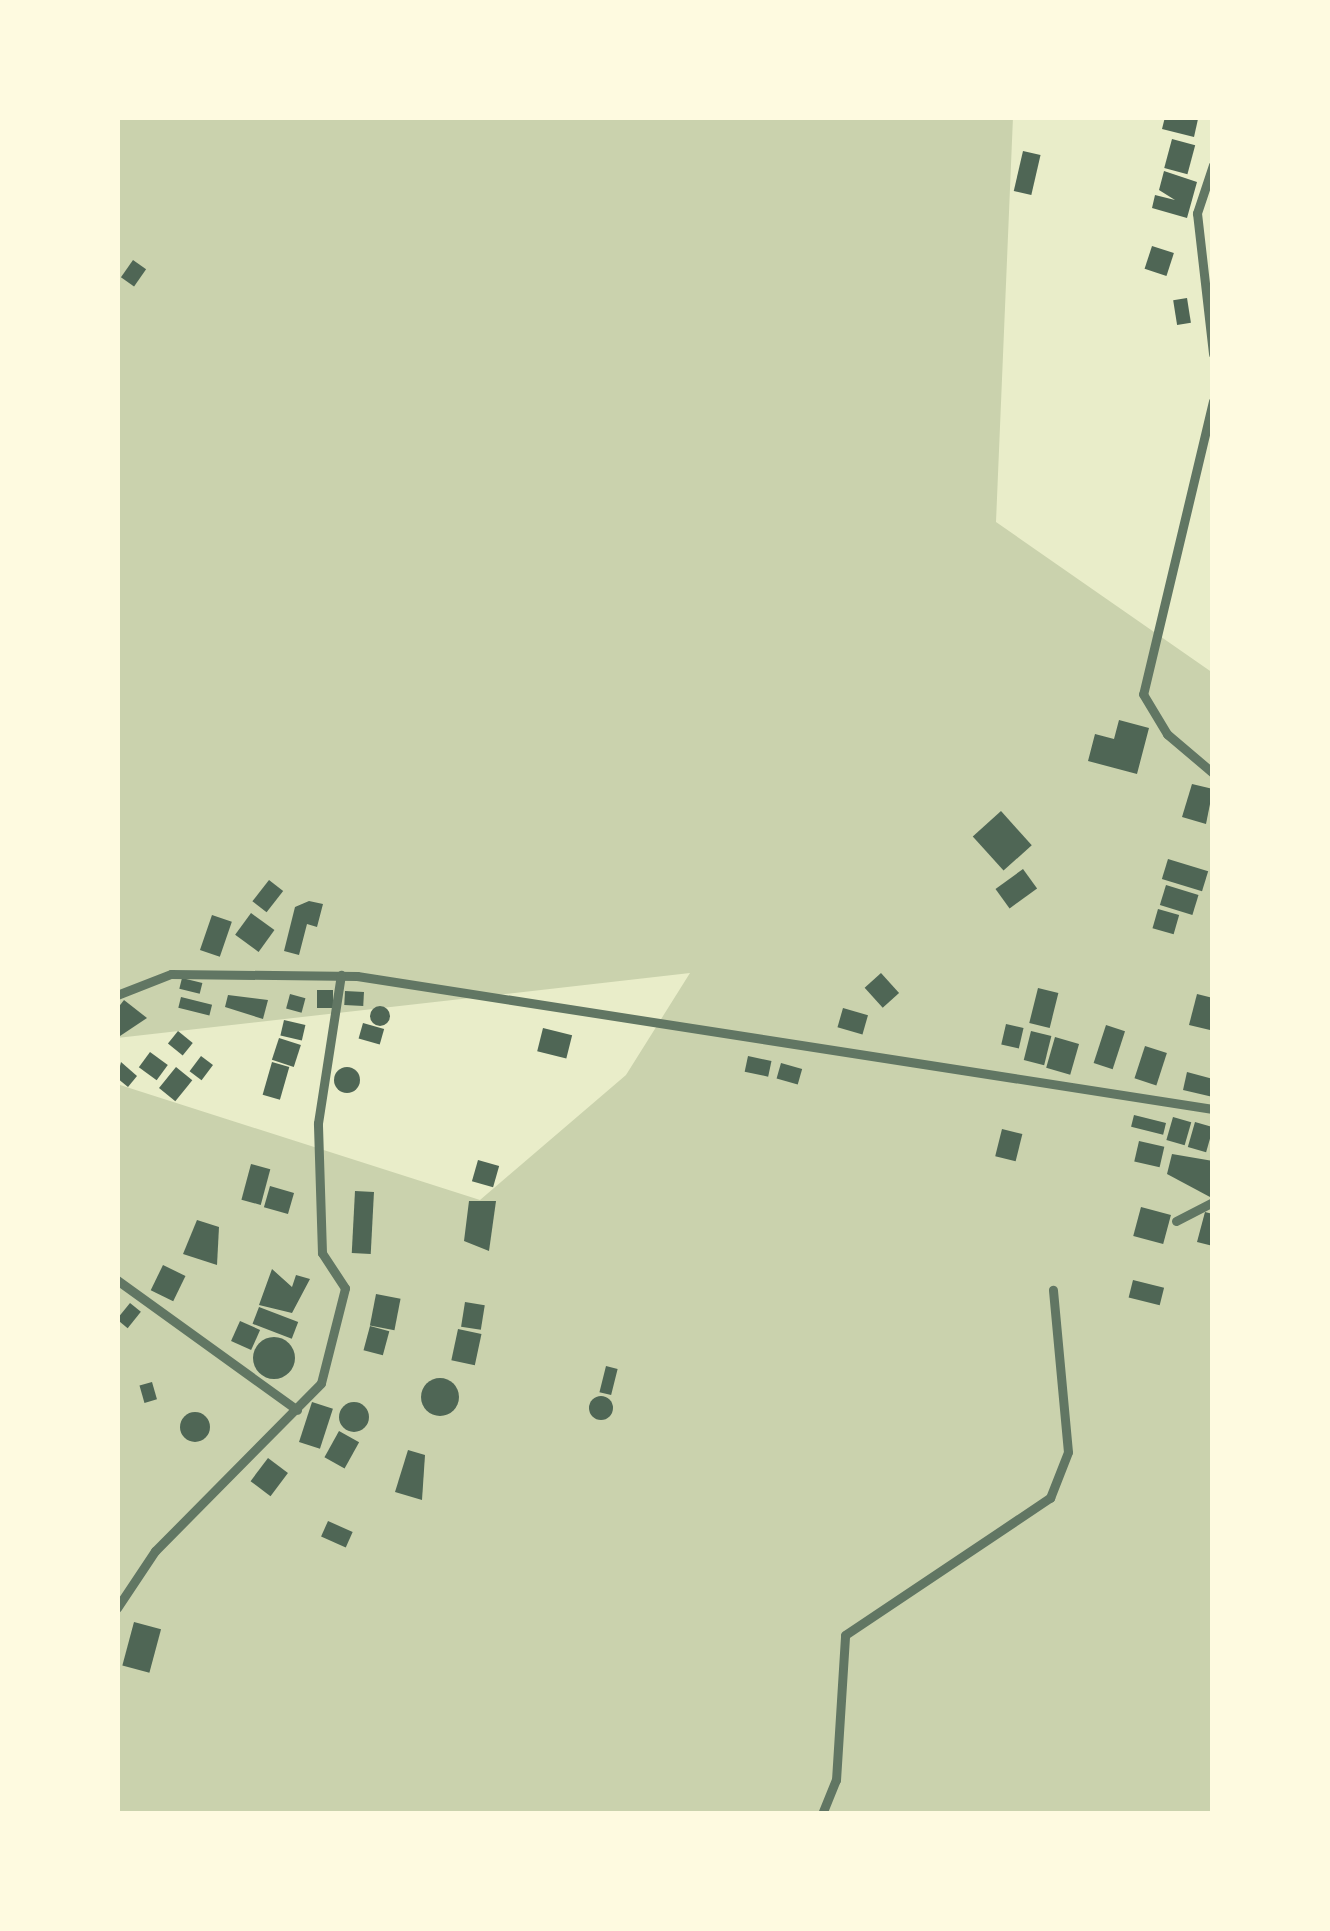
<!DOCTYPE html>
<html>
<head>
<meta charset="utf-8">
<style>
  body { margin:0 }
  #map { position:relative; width:1330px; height:1931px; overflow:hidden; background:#e9edc9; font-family:"Noto Sans",sans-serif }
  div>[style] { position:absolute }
  .green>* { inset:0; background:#cad2ad }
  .building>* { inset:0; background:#4f6655; transform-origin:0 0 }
  .round { border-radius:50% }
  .minor>* { height:9px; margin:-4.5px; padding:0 4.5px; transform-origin:4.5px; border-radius:4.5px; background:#617663 }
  span { translate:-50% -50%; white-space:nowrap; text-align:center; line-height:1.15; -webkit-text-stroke:9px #fefae0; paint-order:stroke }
  .frame { position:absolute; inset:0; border:120px solid #fefae0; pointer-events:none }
</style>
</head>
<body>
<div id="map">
  <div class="green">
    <div style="clip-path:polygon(117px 117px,1013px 117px,996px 522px,1213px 673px,1213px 1814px,117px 1814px,117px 1084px,480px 1200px,626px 1075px,690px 973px,117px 1038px)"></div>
  </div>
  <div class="building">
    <div style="clip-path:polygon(1165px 117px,1198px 119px,1194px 137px,1162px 129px)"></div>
    <div style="left:1172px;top:139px;width:24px;height:30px;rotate:15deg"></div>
    <div style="left:1023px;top:151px;width:18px;height:41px;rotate:13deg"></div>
    <div style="clip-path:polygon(1164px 171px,1197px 182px,1187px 218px,1152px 208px,1155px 195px,1175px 200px,1159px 190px)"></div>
    <div style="left:1152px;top:246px;width:23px;height:24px;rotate:18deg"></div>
    <div style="left:133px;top:260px;width:16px;height:21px;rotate:35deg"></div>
    <div style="left:1187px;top:298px;width:25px;height:14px;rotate:81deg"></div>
    <div style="clip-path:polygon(1119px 720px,1149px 728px,1137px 774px,1088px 761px,1095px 734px,1114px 739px)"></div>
    <div style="clip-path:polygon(1192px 784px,1213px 789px,1206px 824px,1182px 817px)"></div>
    <div style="left:1001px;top:811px;width:46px;height:38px;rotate:48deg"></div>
    <div style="left:1168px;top:859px;width:42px;height:21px;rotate:17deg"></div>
    <div style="left:1023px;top:869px;width:24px;height:34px;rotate:54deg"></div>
    <div style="left:269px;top:880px;width:18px;height:27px;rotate:38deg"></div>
    <div style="left:1166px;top:885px;width:34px;height:21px;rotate:17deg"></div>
    <div style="clip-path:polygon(309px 901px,323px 904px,317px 927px,307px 924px,299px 955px,284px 951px,295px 907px)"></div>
    <div style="left:1158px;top:909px;width:22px;height:20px;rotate:16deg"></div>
    <div style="left:251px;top:913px;width:29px;height:27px;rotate:36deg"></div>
    <div style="left:212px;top:915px;width:21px;height:37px;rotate:19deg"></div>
    <div style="left:881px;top:973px;width:27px;height:22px;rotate:48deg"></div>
    <div style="left:182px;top:978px;width:21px;height:11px;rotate:14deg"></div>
    <div style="left:1038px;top:988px;width:21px;height:36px;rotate:14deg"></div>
    <div style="left:317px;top:990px;width:16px;height:18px"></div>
    <div style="left:345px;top:991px;width:19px;height:14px;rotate:3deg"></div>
    <div style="left:290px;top:994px;width:16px;height:15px;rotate:15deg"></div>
    <div style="clip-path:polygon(1197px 994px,1213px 998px,1210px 1030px,1189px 1025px)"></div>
    <div style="clip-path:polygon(228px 995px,268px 1000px,263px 1019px,225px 1007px)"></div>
    <div style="left:181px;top:997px;width:32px;height:11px;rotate:14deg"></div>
    <div style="clip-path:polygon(124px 1000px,147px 1018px,117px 1038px,117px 1009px)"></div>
    <div class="round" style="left:370px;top:1006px;width:20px;height:20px"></div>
    <div style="left:843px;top:1008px;width:26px;height:20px;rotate:16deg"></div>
    <div style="left:284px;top:1020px;width:22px;height:16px;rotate:13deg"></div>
    <div style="left:363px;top:1023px;width:22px;height:16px;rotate:16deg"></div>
    <div style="left:1006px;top:1024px;width:18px;height:21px;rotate:13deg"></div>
    <div style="left:1106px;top:1025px;width:20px;height:40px;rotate:18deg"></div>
    <div style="left:543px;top:1028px;width:30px;height:24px;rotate:14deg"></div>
    <div style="left:178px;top:1031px;width:19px;height:16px;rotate:39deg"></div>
    <div style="left:1031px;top:1031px;width:21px;height:30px;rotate:14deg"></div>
    <div style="left:1055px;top:1037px;width:25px;height:32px;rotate:16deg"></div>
    <div style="left:279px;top:1038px;width:23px;height:23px;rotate:18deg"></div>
    <div style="left:1145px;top:1046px;width:23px;height:34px;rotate:18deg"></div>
    <div style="left:150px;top:1052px;width:22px;height:19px;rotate:36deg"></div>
    <div style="left:201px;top:1056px;width:15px;height:19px;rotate:37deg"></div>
    <div style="left:748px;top:1056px;width:24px;height:16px;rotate:12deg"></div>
    <div style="clip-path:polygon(121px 1062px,137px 1076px,128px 1087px,117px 1078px)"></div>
    <div style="left:272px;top:1062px;width:18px;height:34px;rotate:16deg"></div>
    <div style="left:781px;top:1063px;width:22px;height:16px;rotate:16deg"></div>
    <div style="left:176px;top:1067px;width:21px;height:27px;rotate:39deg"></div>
    <div class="round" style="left:334px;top:1067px;width:26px;height:26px"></div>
    <div style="clip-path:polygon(1187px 1072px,1213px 1079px,1213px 1097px,1183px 1090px)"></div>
    <div style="left:1134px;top:1115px;width:33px;height:12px;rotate:14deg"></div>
    <div style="left:1173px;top:1117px;width:19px;height:24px;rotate:16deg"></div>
    <div style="left:1195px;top:1122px;width:19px;height:26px;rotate:16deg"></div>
    <div style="left:1002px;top:1129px;width:21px;height:28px;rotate:14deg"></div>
    <div style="left:1139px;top:1141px;width:26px;height:21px;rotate:13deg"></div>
    <div style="clip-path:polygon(1172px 1154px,1213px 1161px,1210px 1197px,1167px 1174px)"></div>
    <div style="left:478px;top:1160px;width:22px;height:22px;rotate:16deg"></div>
    <div style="left:251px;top:1164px;width:20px;height:37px;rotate:15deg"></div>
    <div style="left:270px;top:1186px;width:25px;height:22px;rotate:16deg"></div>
    <div style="left:355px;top:1191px;width:19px;height:62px;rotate:3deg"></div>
    <div style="clip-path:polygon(469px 1201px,496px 1201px,489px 1251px,464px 1241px)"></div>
    <div style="left:1141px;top:1207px;width:31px;height:30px;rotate:15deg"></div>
    <div style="clip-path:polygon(1205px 1212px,1213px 1214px,1213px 1246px,1197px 1242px)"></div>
    <div style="clip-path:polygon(197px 1220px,219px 1227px,217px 1265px,183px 1254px)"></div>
    <div style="left:163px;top:1265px;width:25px;height:28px;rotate:26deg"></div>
    <div style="clip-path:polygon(272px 1269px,292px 1287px,296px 1275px,310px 1279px,292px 1313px,259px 1305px)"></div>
    <div style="left:1133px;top:1280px;width:32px;height:18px;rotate:14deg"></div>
    <div style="left:376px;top:1294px;width:25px;height:32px;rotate:11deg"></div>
    <div style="left:465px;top:1302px;width:20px;height:25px;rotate:9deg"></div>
    <div style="left:130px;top:1303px;width:14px;height:21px;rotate:39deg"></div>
    <div style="left:259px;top:1307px;width:42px;height:18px;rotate:21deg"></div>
    <div style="left:240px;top:1321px;width:22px;height:22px;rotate:24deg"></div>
    <div style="left:370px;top:1326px;width:20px;height:25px;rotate:15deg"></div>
    <div style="left:458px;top:1329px;width:24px;height:32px;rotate:12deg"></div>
    <div class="round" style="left:253px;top:1337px;width:42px;height:42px"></div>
    <div style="left:606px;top:1366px;width:12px;height:27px;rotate:14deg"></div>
    <div class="round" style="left:421px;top:1378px;width:38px;height:38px"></div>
    <div style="left:152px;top:1382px;width:18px;height:13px;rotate:74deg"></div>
    <div class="round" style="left:589px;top:1396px;width:24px;height:24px"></div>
    <div style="left:312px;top:1402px;width:22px;height:42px;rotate:18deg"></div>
    <div class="round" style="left:339px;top:1402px;width:30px;height:30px"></div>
    <div class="round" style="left:180px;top:1412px;width:30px;height:30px"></div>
    <div style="left:339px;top:1431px;width:23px;height:30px;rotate:29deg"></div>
    <div style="clip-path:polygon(408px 1450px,425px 1455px,422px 1500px,395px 1492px)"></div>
    <div style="left:268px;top:1458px;width:25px;height:29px;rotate:37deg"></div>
    <div style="left:328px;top:1521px;width:27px;height:17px;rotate:24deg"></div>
    <div style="left:134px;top:1622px;width:28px;height:45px;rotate:15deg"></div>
  </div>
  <div class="minor">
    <div style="left:1213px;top:165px;width:51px;rotate:108.4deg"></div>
    <div style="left:1197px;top:213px;width:142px;rotate:83.5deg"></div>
    <div style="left:1213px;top:401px;width:301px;rotate:103.4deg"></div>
    <div style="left:1143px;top:694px;width:47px;rotate:59deg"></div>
    <div style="left:1167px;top:734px;width:60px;rotate:40.3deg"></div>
    <div style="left:117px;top:995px;width:58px;rotate:-21.3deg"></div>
    <div style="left:171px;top:974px;width:186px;rotate:0.6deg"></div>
    <div style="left:357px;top:976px;width:866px;rotate:8.83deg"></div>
    <div style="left:1176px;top:1221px;width:42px;rotate:-27.2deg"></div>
    <div style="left:117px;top:1280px;width:222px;rotate:35.8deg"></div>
    <div style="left:117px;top:1608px;width:69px;rotate:-56.3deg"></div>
    <div style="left:155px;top:1551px;width:236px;rotate:-45.3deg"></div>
    <div style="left:321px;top:1383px;width:98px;rotate:-75.8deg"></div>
    <div style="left:345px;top:1288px;width:42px;rotate:-123.3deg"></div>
    <div style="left:322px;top:1253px;width:130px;rotate:-91.8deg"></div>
    <div style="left:318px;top:1123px;width:150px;rotate:-81.2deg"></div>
    <div style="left:822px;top:1814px;width:37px;rotate:-68deg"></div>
    <div style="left:836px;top:1780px;width:145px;rotate:-86.4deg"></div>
    <div style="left:845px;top:1635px;width:247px;rotate:-33.8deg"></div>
    <div style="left:1050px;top:1498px;width:49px;rotate:-68.6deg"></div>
    <div style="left:1068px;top:1452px;width:163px;rotate:-95.3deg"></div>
  </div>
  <div class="frame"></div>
</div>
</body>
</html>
